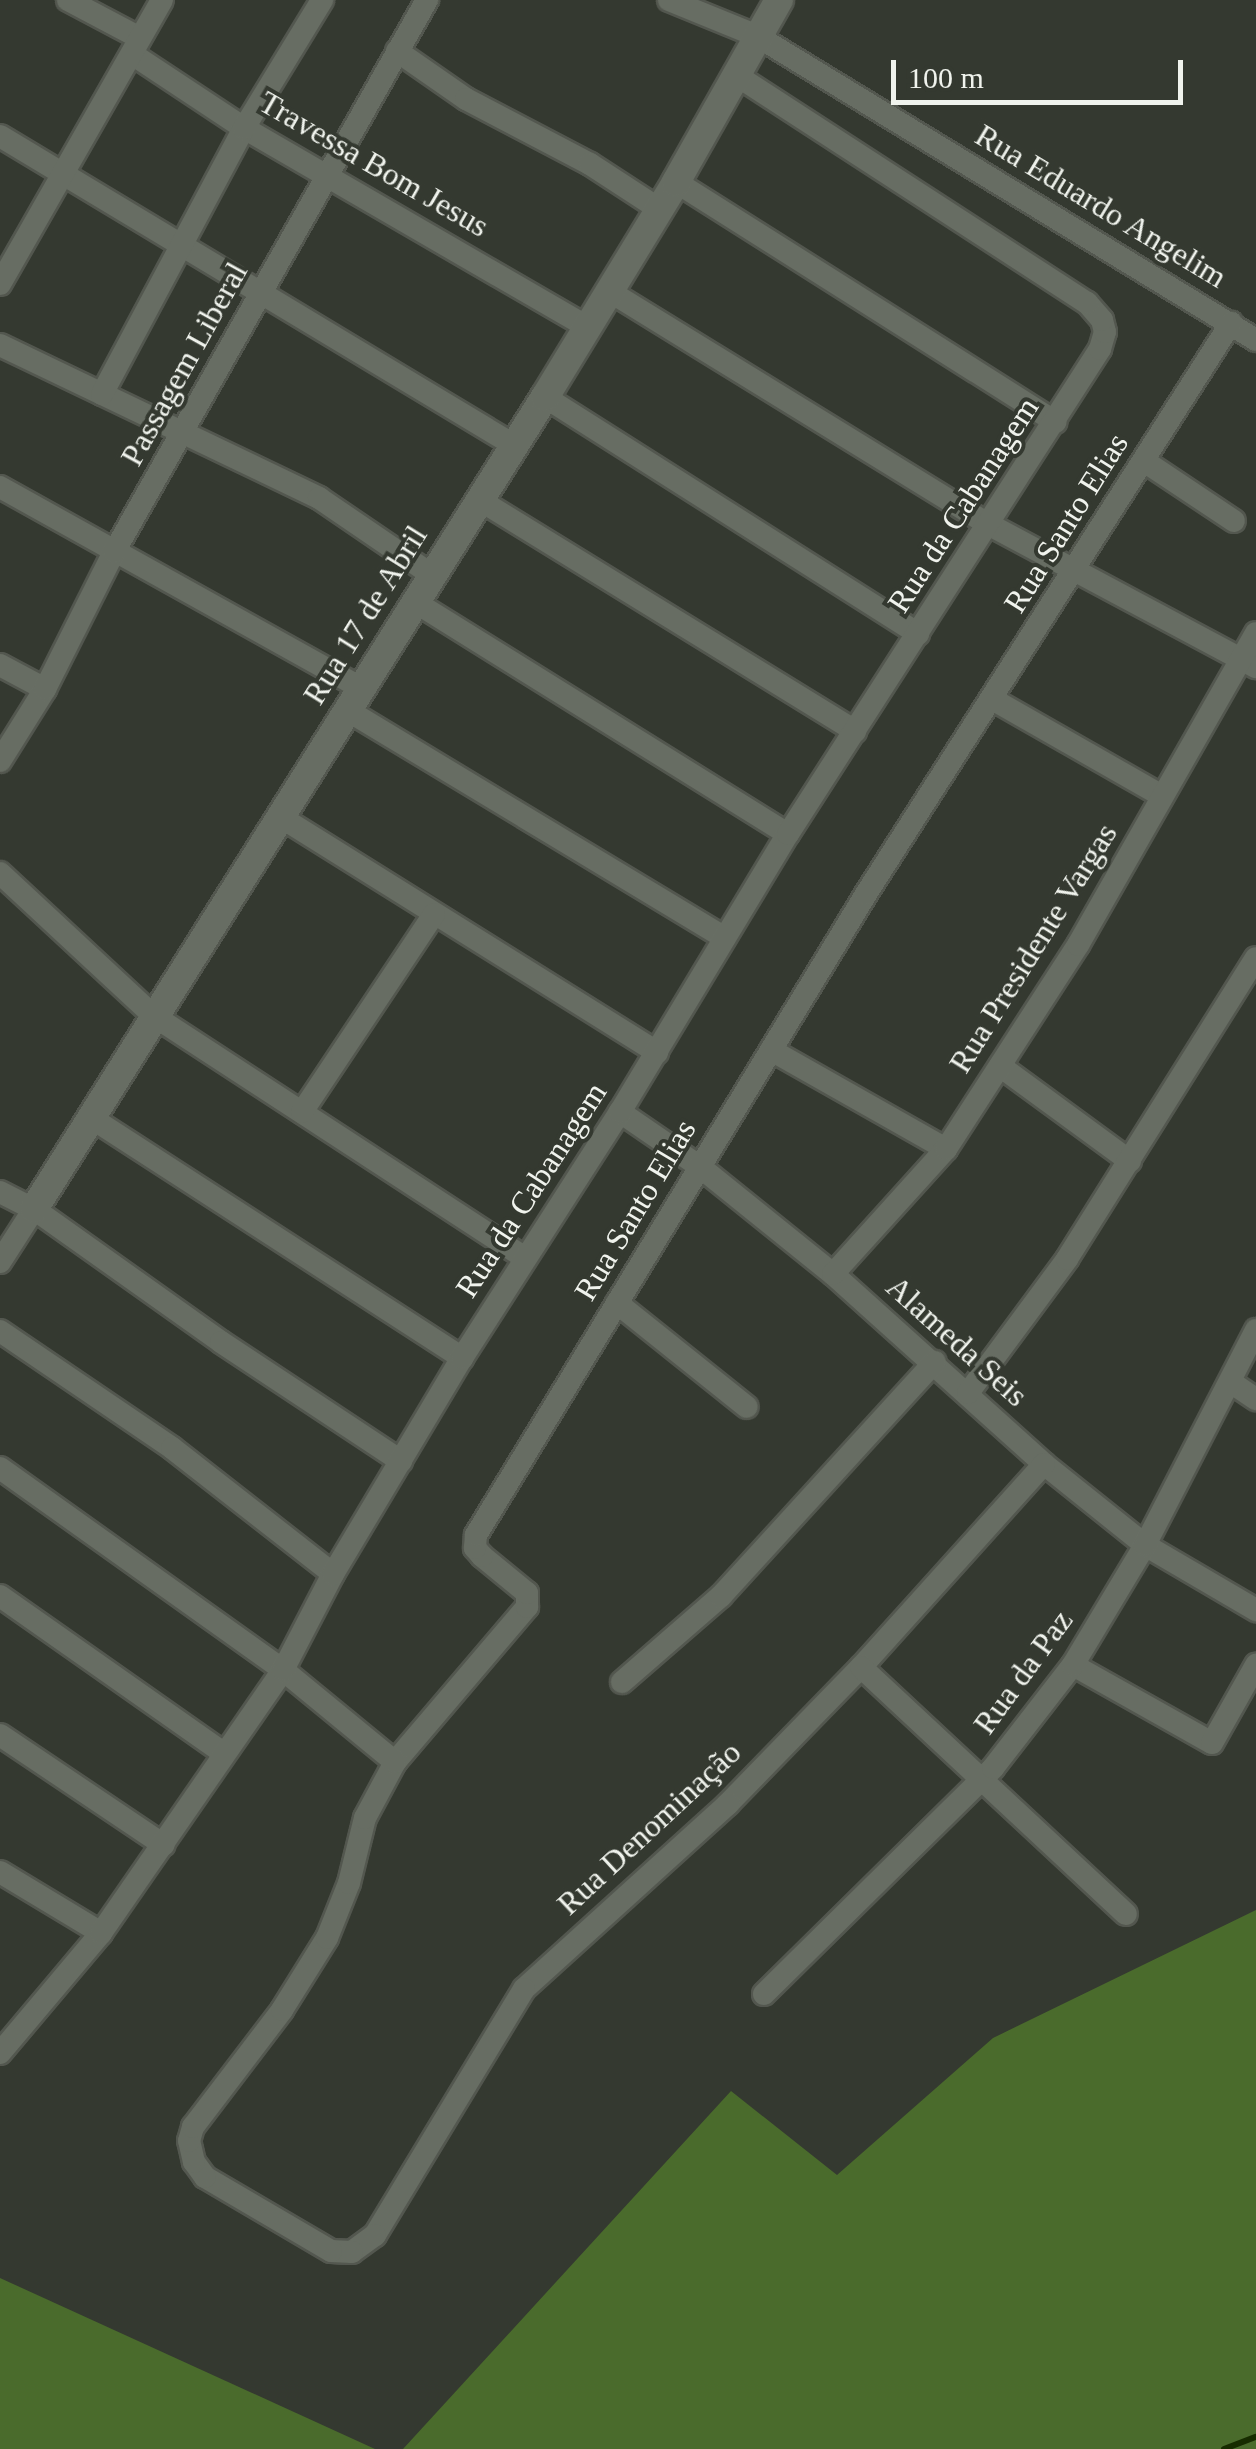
<!DOCTYPE html>
<html>
<head>
<meta charset="utf-8">
<style>
  body { margin:0 }
  #map { position:relative; width:1256px; height:2449px; overflow:hidden; background:#343930; font-family:"Times New Roman",serif }
  div>[style] { position:absolute }
  .green>* { inset:0; background:#4a6b2c }
  .stream>* { height:6px; margin:-3px; padding:0 3px; transform-origin:3px; border-radius:3px; background:#172c00 }
  .roads { filter:drop-shadow(2px 0 #53574f) drop-shadow(-2px 0 #53574f) drop-shadow(0 2px #53574f) drop-shadow(0 -2px #53574f) }
  .minor>* { height:22px; margin:-11px; padding:0 11px; transform-origin:11px; border-radius:11px; background:#676d63 }
  .tertiary>* { height:28px; margin:-14px; padding:0 14px; transform-origin:14px; border-radius:14px; background:#676d63 }
  span { translate:-50% -50%; white-space:nowrap; text-align:center; line-height:1.15; -webkit-text-stroke:8px #343930; paint-order:stroke }
  .street-label { font-size:32px; color:#f0f3ed }
  .scale { position:absolute; left:891px; top:60px; width:292px; height:45px; box-sizing:border-box; border:5px solid #f0f3ed; border-top:0; padding-left:12px; font-size:30px; line-height:35px; white-space:nowrap; color:#f0f3ed; -webkit-text-stroke:8px #343930; paint-order:stroke }
</style>
</head>
<body>
<div id="map">
  <div class="green">
    <div style="clip-path:polygon(1256px 1910px,1256px 2449px,403px 2449px,731px 2091px,837px 2175px,993px 2038px)"></div>
    <div style="clip-path:polygon(0 2278px,375px 2449px,0 2449px)"></div>
  </div>
  <div class="stream">
    <div style="left:1224px;top:2449px;width:34px;rotate:-21deg"></div>
  </div>
  <div class="roads">
    <div class="minor">
      <div style="left:68px;top:0;width:81px;rotate:27.8deg"></div>
      <div style="left:669px;top:0;width:95px;rotate:22.2deg"></div>
      <div style="left:757px;top:36px;width:584px;rotate:31.35deg"></div>
      <div style="left:397px;top:51px;width:84px;rotate:34.8deg"></div>
      <div style="left:466px;top:99px;width:140px;rotate:27.7deg"></div>
      <div style="left:590px;top:164px;width:82px;rotate:33.1deg"></div>
      <div style="left:132px;top:54px;width:134px;rotate:33.5deg"></div>
      <div style="left:244px;top:128px;width:395px;rotate:30.1deg"></div>
      <div style="left:0;top:136px;width:598px;rotate:31.03deg"></div>
      <div style="left:676px;top:182px;width:449px;rotate:32.3deg"></div>
      <div style="left:0;top:284px;width:327px;rotate:-60.3deg"></div>
      <div style="left:609px;top:291px;width:445px;rotate:31.6deg"></div>
      <div style="left:988px;top:524px;width:304px;rotate:28.1deg"></div>
      <div style="left:0;top:345px;width:354px;rotate:25.6deg"></div>
      <div style="left:319px;top:498px;width:137px;rotate:34.3deg"></div>
      <div style="left:102px;top:394px;width:302px;rotate:-61.9deg"></div>
      <div style="left:244px;top:128px;width:150px;rotate:-58.6deg"></div>
      <div style="left:545px;top:397px;width:442px;rotate:32.4deg"></div>
      <div style="left:1144px;top:461px;width:108px;rotate:33.7deg"></div>
      <div style="left:0;top:487px;width:413px;rotate:29.1deg"></div>
      <div style="left:478px;top:499px;width:443px;rotate:31.6deg"></div>
      <div style="left:415px;top:602px;width:439px;rotate:31.9deg"></div>
      <div style="left:0;top:665px;width:51px;rotate:28.1deg"></div>
      <div style="left:992px;top:699px;width:196px;rotate:29.7deg"></div>
      <div style="left:347px;top:710px;width:441px;rotate:31.1deg"></div>
      <div style="left:0;top:761px;width:85px;rotate:-58deg"></div>
      <div style="left:45px;top:689px;width:153px;rotate:-63.3deg"></div>
      <div style="left:114px;top:552px;width:635px;rotate:-60.45deg"></div>
      <div style="left:279px;top:816px;width:446px;rotate:32deg"></div>
      <div style="left:0;top:873px;width:210px;rotate:42.9deg"></div>
      <div style="left:154px;top:1016px;width:443px;rotate:33.1deg"></div>
      <div style="left:771px;top:1050px;width:201px;rotate:29.5deg"></div>
      <div style="left:1000px;top:1066px;width:161px;rotate:36.2deg"></div>
      <div style="left:302px;top:1112px;width:238px;rotate:-56.3deg"></div>
      <div style="left:620px;top:1112px;width:96px;rotate:34.4deg"></div>
      <div style="left:699px;top:1166px;width:172px;rotate:38.9deg"></div>
      <div style="left:833px;top:1274px;width:284px;rotate:42deg"></div>
      <div style="left:1044px;top:1464px;width:129px;rotate:38.7deg"></div>
      <div style="left:1145px;top:1545px;width:129px;rotate:30.4deg"></div>
      <div style="left:93px;top:1119px;width:440px;rotate:32.9deg"></div>
      <div style="left:0;top:1192px;width:38px;rotate:27deg"></div>
      <div style="left:34px;top:1209px;width:229px;rotate:35.4deg"></div>
      <div style="left:221px;top:1342px;width:216px;rotate:33.5deg"></div>
      <div style="left:0;top:1262px;width:63px;rotate:-57.3deg"></div>
      <div style="left:833px;top:1274px;width:169px;rotate:-47.9deg"></div>
      <div style="left:946px;top:1149px;width:243px;rotate:-57.1deg"></div>
      <div style="left:1078px;top:945px;width:359px;rotate:-60.3deg"></div>
      <div style="left:617px;top:1303px;width:166px;rotate:38.7deg"></div>
      <div style="left:0;top:1331px;width:208px;rotate:34.2deg"></div>
      <div style="left:172px;top:1448px;width:204px;rotate:38deg"></div>
      <div style="left:1232px;top:1383px;width:29px;rotate:34deg"></div>
      <div style="left:968px;top:1393px;width:167px;rotate:-53.5deg"></div>
      <div style="left:1067px;top:1259px;width:355px;rotate:-57.9deg"></div>
      <div style="left:1044px;top:1464px;width:273px;rotate:132deg"></div>
      <div style="left:861px;top:1667px;width:191px;rotate:134.2deg"></div>
      <div style="left:728px;top:1804px;width:275px;rotate:137.8deg"></div>
      <div style="left:524px;top:1989px;width:288px;rotate:121.2deg"></div>
      <div style="left:375px;top:2235px;width:29px;rotate:144deg"></div>
      <div style="left:352px;top:2252px;width:21px;rotate:-177deg"></div>
      <div style="left:331px;top:2251px;width:146px;rotate:-149.6deg"></div>
      <div style="left:205px;top:2177px;width:19px;rotate:-126deg"></div>
      <div style="left:194px;top:2162px;width:22px;rotate:-103deg"></div>
      <div style="left:189px;top:2141px;width:15px;rotate:-74deg"></div>
      <div style="left:193px;top:2127px;width:147px;rotate:-52.7deg"></div>
      <div style="left:282px;top:2010px;width:85px;rotate:-58deg"></div>
      <div style="left:327px;top:1938px;width:59px;rotate:-68.2deg"></div>
      <div style="left:349px;top:1883px;width:67px;rotate:-76.2deg"></div>
      <div style="left:365px;top:1818px;width:64px;rotate:-61.8deg"></div>
      <div style="left:395px;top:1762px;width:204px;rotate:-49.6deg"></div>
      <div style="left:527px;top:1607px;width:14px;rotate:-90deg"></div>
      <div style="left:527px;top:1593px;width:58px;rotate:-140.6deg"></div>
      <div style="left:482px;top:1556px;width:11px;rotate:-131deg"></div>
      <div style="left:475px;top:1548px;width:13px;rotate:-86deg"></div>
      <div style="left:476px;top:1535px;width:750px;rotate:-58.68deg"></div>
      <div style="left:866px;top:894px;width:678px;rotate:-57.41deg"></div>
      <div style="left:0;top:1468px;width:348px;rotate:35.5deg"></div>
      <div style="left:283px;top:1670px;width:145px;rotate:39.4deg"></div>
      <div style="left:0;top:1596px;width:273px;rotate:35.1deg"></div>
      <div style="left:1073px;top:1665px;width:159px;rotate:29.3deg"></div>
      <div style="left:1212px;top:1743px;width:90px;rotate:-60.6deg"></div>
      <div style="left:861px;top:1667px;width:362px;rotate:43deg"></div>
      <div style="left:622px;top:1682px;width:131px;rotate:-41deg"></div>
      <div style="left:721px;top:1596px;width:317px;rotate:-47.6deg"></div>
      <div style="left:0;top:1735px;width:197px;rotate:33.9deg"></div>
      <div style="left:0;top:1872px;width:118px;rotate:31.1deg"></div>
      <div style="left:764px;top:1994px;width:322px;rotate:-44.6deg"></div>
      <div style="left:993px;top:1768px;width:130px;rotate:-52.2deg"></div>
      <div style="left:1073px;top:1665px;width:140px;rotate:-59deg"></div>
      <div style="left:1145px;top:1545px;width:242px;rotate:-62.7deg"></div>
      <div style="left:0;top:2053px;width:157px;rotate:-49.9deg"></div>
      <div style="left:101px;top:1933px;width:320px;rotate:-55.3deg"></div>
      <div style="left:283px;top:1670px;width:108px;rotate:-62.5deg"></div>
      <div style="left:333px;top:1574px;width:252px;rotate:-59.2deg"></div>
      <div style="left:462px;top:1358px;width:292px;rotate:-57.3deg"></div>
      <div style="left:620px;top:1112px;width:325px;rotate:-58.9deg"></div>
      <div style="left:788px;top:834px;width:577px;rotate:-57.25deg"></div>
      <div style="left:1100px;top:349px;width:18px;rotate:-74deg"></div>
      <div style="left:1105px;top:332px;width:12px;rotate:-104deg"></div>
      <div style="left:1102px;top:320px;width:23px;rotate:-131deg"></div>
      <div style="left:1087px;top:303px;width:417px;rotate:-147deg"></div>
    </div>
    <div class="tertiary">
      <div style="left:34px;top:1209px;width:959px;rotate:-57.82deg"></div>
      <div style="left:545px;top:397px;width:252px;rotate:-58.6deg"></div>
      <div style="left:676px;top:182px;width:209px;rotate:-60.5deg"></div>
    </div>
  </div>
  <div class="street-label">
    <span style="left:374px;top:164px;rotate:30deg">Travessa Bom Jesus</span>
    <span style="left:1101px;top:206px;rotate:31deg">Rua Eduardo Angelim</span>
    <span style="left:184px;top:364px;rotate:-61deg">Passagem Liberal</span>
    <span style="left:963px;top:505px;rotate:-57deg">Rua da Cabanagem</span>
    <span style="left:1066px;top:523px;rotate:-58deg">Rua Santo Elias</span>
    <span style="left:365px;top:615px;rotate:-58deg">Rua 17 de Abril</span>
    <span style="left:1033px;top:948px;rotate:-58deg">Rua Presidente Vargas</span>
    <span style="left:531px;top:1190px;rotate:-57deg">Rua da Cabanagem</span>
    <span style="left:635px;top:1210px;rotate:-59deg">Rua Santo Elias</span>
    <span style="left:957px;top:1341px;rotate:42deg">Alameda Seis</span>
    <span style="left:1023px;top:1672px;rotate:-54deg">Rua da Paz</span>
    <span style="left:649px;top:1828px;rotate:-43deg">Rua Denominação</span>
  </div>
  <div class="scale">100 m</div>
</div>
</body>
</html>
